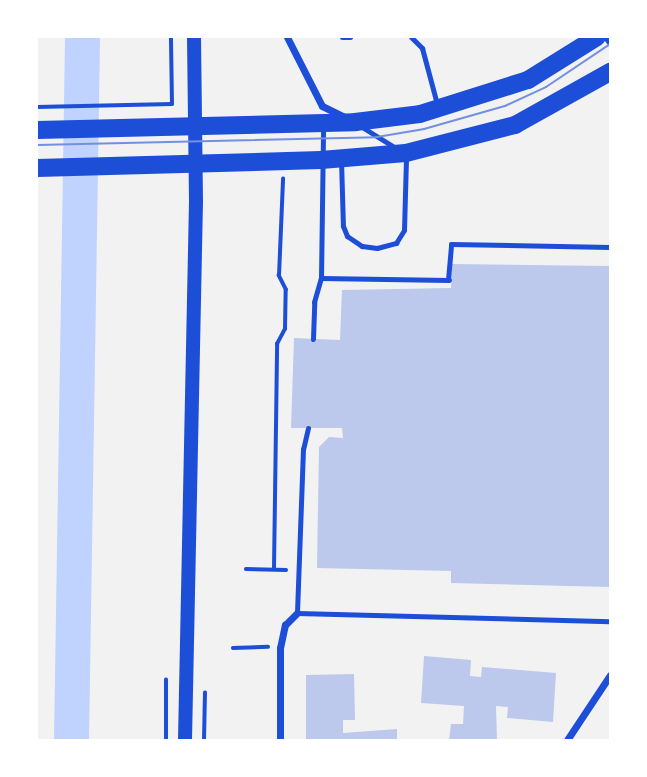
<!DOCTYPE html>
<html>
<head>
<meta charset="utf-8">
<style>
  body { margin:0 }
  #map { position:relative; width:647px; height:777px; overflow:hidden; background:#f2f2f2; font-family:Roboto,sans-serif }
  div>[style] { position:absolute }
  .river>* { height:35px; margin:-17.5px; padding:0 17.5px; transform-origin:17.5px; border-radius:17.5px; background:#bfd3fe }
  .building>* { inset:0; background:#bdc9ec }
  .path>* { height:3.5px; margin:-1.75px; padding:0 1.75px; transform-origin:1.75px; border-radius:1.75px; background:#1d4ed8 }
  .service>* { height:5px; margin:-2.5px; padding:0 2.5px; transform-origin:2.5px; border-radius:2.5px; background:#1d4ed8 }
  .minor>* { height:7px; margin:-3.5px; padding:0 3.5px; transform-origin:3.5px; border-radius:3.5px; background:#1d4ed8 }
  .secondary>* { height:14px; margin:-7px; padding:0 7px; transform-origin:7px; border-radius:7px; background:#1d4ed8 }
  .primary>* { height:18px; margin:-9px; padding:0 9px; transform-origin:9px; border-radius:9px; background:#1d4ed8 }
  .tram>* { height:2px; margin:-1px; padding:0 1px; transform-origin:1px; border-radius:1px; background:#7290e2 }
  span { translate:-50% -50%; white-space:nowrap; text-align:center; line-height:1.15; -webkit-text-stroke:5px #fff; paint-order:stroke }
  .frame { position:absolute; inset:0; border:38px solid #fff; pointer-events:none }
</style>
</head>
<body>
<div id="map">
  <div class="river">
    <div style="left:71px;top:740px;width:703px;rotate:-89.1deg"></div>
  </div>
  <div class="building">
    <div style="clip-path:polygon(452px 264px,610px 266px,610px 587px,451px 583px,451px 571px,317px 568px,319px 447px,329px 437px,343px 438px,342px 428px,291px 428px,294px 338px,340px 340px,342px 290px,451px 288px)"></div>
    <div style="clip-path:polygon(424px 656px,471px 660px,470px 676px,481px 677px,482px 667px,556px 673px,553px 722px,507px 718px,508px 707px,496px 706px,497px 740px,449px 740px,451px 724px,463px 724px,464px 706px,421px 703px)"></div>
    <div style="clip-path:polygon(354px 674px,355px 720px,343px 720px,343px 733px,397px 729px,397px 740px,306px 740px,306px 675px)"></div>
  </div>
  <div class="path">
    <div style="left:37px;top:107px;width:135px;rotate:-1.3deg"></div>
    <div style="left:172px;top:104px;width:67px;rotate:-90.9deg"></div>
    <div style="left:246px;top:569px;width:40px;rotate:1.4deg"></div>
    <div style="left:274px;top:569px;width:225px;rotate:-89.2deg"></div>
    <div style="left:277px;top:344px;width:17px;rotate:-62deg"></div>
    <div style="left:285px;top:329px;width:39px;rotate:-89deg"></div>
    <div style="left:286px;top:290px;width:16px;rotate:-117deg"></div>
    <div style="left:279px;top:276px;width:97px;rotate:-87.6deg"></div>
    <div style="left:233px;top:648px;width:35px;rotate:-2deg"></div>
    <div style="left:166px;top:740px;width:60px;rotate:-90deg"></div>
    <div style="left:204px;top:740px;width:47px;rotate:-88.8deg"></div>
  </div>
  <div class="service">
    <div style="left:342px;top:37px;width:8px"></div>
    <div style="left:411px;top:37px;width:16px;rotate:45deg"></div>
    <div style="left:422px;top:48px;width:58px;rotate:75deg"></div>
    <div style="left:605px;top:37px;width:9px;rotate:54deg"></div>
    <div style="left:362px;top:127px;width:39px;rotate:32deg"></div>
    <div style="left:341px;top:160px;width:66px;rotate:88.3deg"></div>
    <div style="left:343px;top:226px;width:11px;rotate:68deg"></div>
    <div style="left:347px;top:236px;width:18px;rotate:34deg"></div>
    <div style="left:362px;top:246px;width:15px;rotate:8deg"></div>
    <div style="left:377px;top:248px;width:20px;rotate:-15deg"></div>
    <div style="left:396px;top:243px;width:15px;rotate:-58deg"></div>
    <div style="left:404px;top:230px;width:73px;rotate:-88.4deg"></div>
    <div style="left:321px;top:278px;width:128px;rotate:0.9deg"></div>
    <div style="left:448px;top:280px;width:36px;rotate:-85deg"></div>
    <div style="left:451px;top:244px;width:159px;rotate:1.1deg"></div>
    <div style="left:313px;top:339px;width:37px;rotate:-88deg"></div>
    <div style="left:314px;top:302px;width:25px;rotate:-74deg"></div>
    <div style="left:321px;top:278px;width:152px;rotate:-89.2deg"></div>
    <div style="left:308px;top:428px;width:22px;rotate:103deg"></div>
    <div style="left:303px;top:449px;width:164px;rotate:92.1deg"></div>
    <div style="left:297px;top:613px;width:313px;rotate:1.5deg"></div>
  </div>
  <div class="minor">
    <div style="left:287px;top:37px;width:77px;rotate:63.1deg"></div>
    <div style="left:322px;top:106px;width:25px;rotate:26deg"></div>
    <div style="left:280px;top:740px;width:92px;rotate:-90deg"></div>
    <div style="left:280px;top:648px;width:24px;rotate:-78deg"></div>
    <div style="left:285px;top:625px;width:17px;rotate:-45deg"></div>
    <div style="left:567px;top:740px;width:78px;rotate:-56.5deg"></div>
  </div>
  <div class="secondary">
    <div style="left:185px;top:740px;width:539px;rotate:-88.83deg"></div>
    <div style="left:196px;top:201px;width:164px;rotate:-90.7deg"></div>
  </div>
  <div class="primary">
    <div style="left:37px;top:130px;width:318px;rotate:-1.4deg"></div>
    <div style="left:355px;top:122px;width:65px;rotate:-7deg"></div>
    <div style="left:420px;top:114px;width:113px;rotate:-17.5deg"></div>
    <div style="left:528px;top:80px;width:81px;rotate:-31.9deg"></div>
    <div style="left:37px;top:168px;width:284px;rotate:-1.6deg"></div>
    <div style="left:321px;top:160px;width:85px;rotate:-4.7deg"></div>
    <div style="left:406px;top:153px;width:113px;rotate:-14.4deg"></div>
    <div style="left:515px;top:125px;width:109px;rotate:-29.2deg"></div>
  </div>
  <div class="tram">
    <div style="left:37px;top:145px;width:340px;rotate:-1.3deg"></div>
    <div style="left:377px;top:137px;width:48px;rotate:-9.7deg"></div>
    <div style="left:424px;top:129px;width:84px;rotate:-15.9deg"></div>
    <div style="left:505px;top:106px;width:45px;rotate:-24.9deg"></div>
    <div style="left:546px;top:87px;width:77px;rotate:-33.9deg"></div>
  </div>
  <div class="frame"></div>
</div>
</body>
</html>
